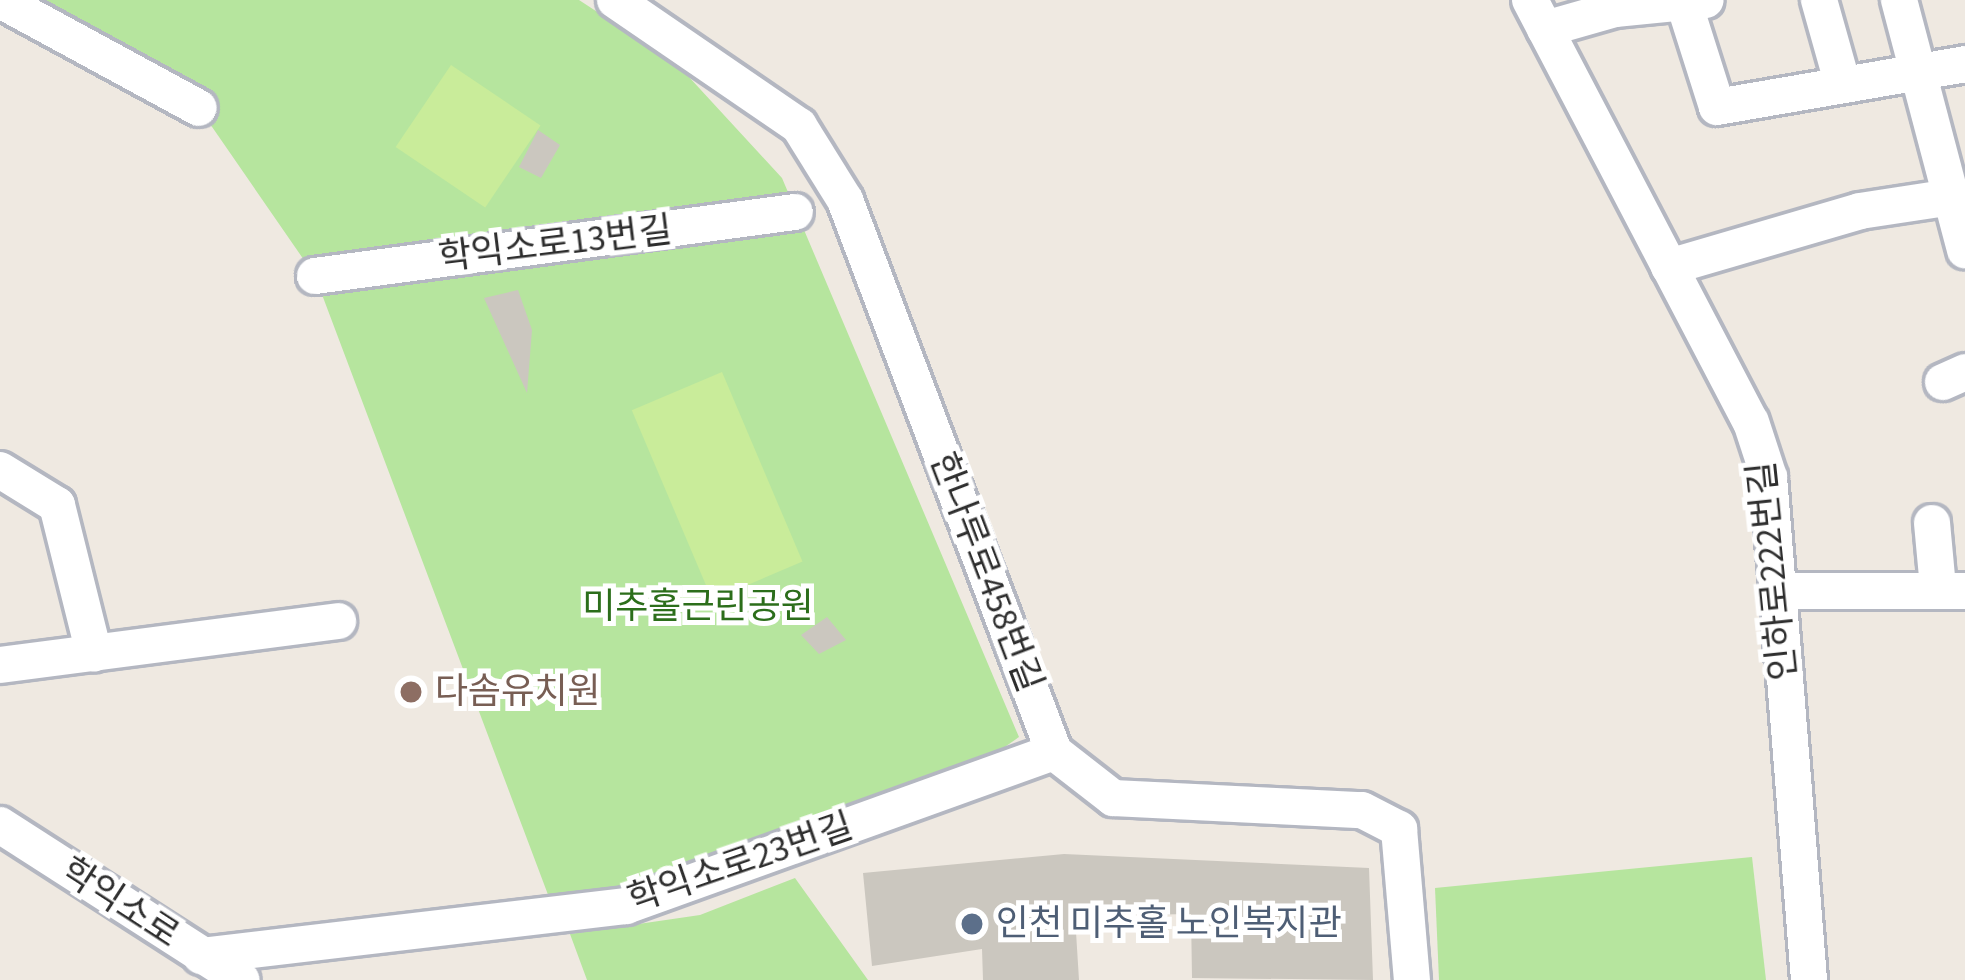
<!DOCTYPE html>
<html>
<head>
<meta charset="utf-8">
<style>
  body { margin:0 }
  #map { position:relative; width:1965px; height:980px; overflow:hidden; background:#efe9e1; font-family:"Source Sans 3","Noto Sans KR",sans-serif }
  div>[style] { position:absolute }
  .green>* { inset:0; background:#b6e59e }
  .pitch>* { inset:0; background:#c9ec9a; transform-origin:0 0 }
  .building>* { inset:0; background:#cbc7bf }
  .roads { filter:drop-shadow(3px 0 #b4b7c1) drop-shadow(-3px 0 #b4b7c1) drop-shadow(0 3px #b4b7c1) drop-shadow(0 -3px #b4b7c1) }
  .minor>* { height:36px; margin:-18px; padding:0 18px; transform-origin:18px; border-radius:18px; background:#fff }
  .dots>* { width:33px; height:33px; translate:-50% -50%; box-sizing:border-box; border:6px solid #fff; border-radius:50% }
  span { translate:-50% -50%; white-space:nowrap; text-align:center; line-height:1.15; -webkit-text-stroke:10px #fff; paint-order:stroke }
  .street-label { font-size:36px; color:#2e2e2e }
  .park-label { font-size:36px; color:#2c6e1b }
  .education-label { font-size:36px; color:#785e54 }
  .left { translate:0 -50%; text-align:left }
  .service-label { font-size:36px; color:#4e5e75 }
</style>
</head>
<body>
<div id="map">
  <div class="green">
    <div style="clip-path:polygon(0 0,579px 0,677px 64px,782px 178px,1019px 737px,952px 784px,634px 889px,550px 900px,315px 276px,199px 108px)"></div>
    <div style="clip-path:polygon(1752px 857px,1766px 980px,1439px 980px,1435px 888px)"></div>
    <div style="clip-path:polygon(795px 878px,868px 980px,587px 980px,570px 934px,700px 915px)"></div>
  </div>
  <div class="pitch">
    <div style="left:451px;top:65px;width:108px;height:99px;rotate:34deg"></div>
    <div style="left:722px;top:372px;width:206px;height:98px;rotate:67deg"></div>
  </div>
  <div class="building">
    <div style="clip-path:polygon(538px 130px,560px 145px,541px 178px,519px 167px)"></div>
    <div style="clip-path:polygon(518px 290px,532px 330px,527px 393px,484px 298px)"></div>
    <div style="clip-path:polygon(827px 617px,846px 640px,819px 654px,801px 635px)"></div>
    <div style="clip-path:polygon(1064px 854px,1369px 868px,1373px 980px,1192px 978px,1191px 914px,1075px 916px,1079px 980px,983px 980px,982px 949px,872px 966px,863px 873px)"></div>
  </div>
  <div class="roads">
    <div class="minor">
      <div style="left:0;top:0;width:226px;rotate:28.5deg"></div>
      <div style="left:615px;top:0;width:223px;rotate:34.4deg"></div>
      <div style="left:799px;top:126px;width:87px;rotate:58.1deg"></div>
      <div style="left:845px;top:200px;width:590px;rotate:69.26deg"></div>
      <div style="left:1054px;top:752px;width:75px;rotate:37.9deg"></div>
      <div style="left:1113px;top:798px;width:249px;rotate:2.8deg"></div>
      <div style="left:1362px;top:810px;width:42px;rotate:27.2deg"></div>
      <div style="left:1399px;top:829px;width:152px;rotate:85.1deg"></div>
      <div style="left:1530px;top:0;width:476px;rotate:62.4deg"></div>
      <div style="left:1751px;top:422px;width:58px;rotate:71.9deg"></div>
      <div style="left:1769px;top:477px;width:505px;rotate:85.45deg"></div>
      <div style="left:1819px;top:0;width:85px;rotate:74.3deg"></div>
      <div style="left:1899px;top:0;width:259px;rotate:75.2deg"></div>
      <div style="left:1684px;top:3px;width:109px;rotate:72.4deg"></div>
      <div style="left:1717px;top:107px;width:252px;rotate:-9.8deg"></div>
      <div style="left:1545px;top:29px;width:73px;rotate:-15.9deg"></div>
      <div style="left:1615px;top:9px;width:91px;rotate:-5.6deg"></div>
      <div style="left:1669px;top:267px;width:199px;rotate:-16.3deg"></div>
      <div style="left:1860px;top:211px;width:92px;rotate:-8.7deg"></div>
      <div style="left:315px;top:276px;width:484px;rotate:-7.6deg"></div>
      <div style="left:1943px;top:382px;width:24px;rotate:-24deg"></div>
      <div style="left:0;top:470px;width:67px;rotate:31.6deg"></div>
      <div style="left:57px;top:505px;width:153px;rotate:76deg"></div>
      <div style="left:1932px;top:523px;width:65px;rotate:84.7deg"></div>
      <div style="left:1779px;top:591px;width:186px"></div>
      <div style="left:0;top:665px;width:341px;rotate:-7.4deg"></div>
      <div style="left:0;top:825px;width:287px;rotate:32.7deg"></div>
      <div style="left:201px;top:956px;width:428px;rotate:-6.7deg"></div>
      <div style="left:626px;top:906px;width:455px;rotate:-19.8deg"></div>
    </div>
  </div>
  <div class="dots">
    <div style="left:411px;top:692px;background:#8d6e63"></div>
    <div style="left:972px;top:924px;background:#5c6f8a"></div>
  </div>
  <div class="street-label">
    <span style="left:555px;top:244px;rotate:-7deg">학익소로13번길</span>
    <span style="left:1773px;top:571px;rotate:-96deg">인하로222번길</span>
    <span style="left:986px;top:572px;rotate:69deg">한나루로458번길</span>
    <span style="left:740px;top:863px;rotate:-19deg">학익소로23번길</span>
    <span style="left:120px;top:903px;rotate:33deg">학익소로</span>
  </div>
  <div class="park-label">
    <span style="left:698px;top:607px">미추홀근린공원</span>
  </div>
  <div class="education-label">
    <span class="left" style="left:435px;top:692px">다솜유치원</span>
  </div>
  <div class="service-label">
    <span class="left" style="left:996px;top:924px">인천 미추홀 노인복지관</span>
  </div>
</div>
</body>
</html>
